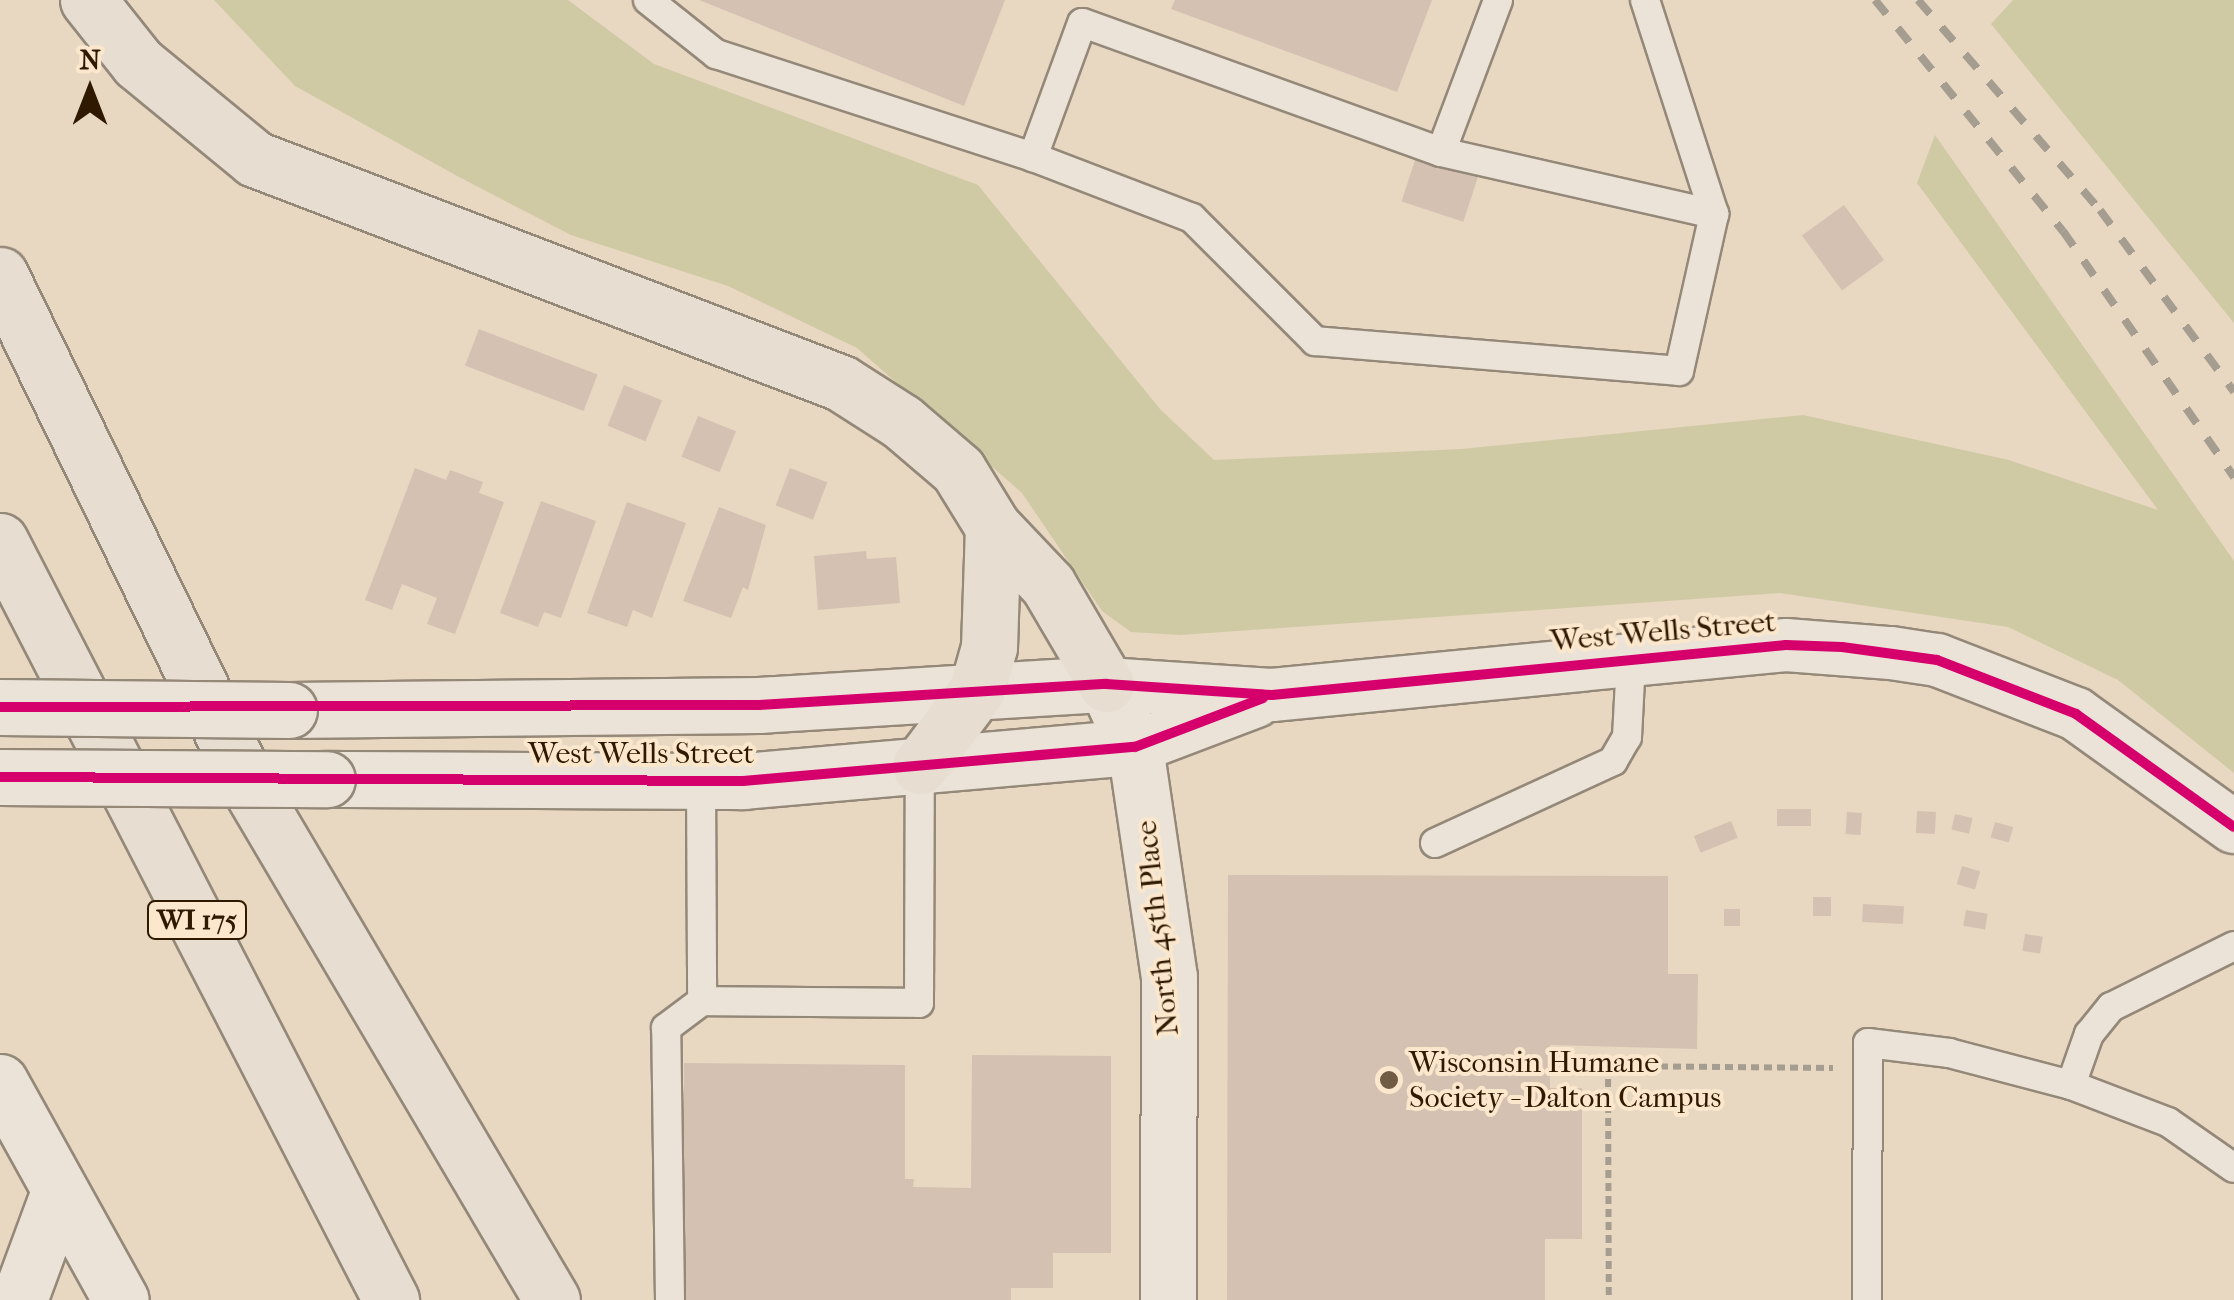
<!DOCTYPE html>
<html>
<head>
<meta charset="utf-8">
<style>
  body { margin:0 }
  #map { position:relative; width:2234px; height:1300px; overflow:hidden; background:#e8d7c1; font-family:"IM FELL French Canon",serif }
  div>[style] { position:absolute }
  .green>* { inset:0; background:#cfcaa4 }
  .building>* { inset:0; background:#d5c1b2; transform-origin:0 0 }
  .path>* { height:6px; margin-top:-3px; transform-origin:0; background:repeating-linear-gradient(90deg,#a69d91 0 8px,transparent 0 13px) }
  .roads { filter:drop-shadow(2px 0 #948879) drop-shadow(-2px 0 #948879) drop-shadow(0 2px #948879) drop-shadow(0 -2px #948879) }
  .service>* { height:28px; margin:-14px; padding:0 14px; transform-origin:14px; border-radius:14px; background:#ebe3d7 }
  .minor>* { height:52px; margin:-26px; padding:0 26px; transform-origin:26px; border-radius:26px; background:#ebe3d7 }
  .tertiary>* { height:55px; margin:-27.5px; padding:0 27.5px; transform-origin:27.5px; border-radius:27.5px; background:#ebe3d7 }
  .motorway>* { height:55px; margin:-27.5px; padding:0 27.5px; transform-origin:27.5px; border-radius:27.5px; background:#e7ded1 }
  .rail>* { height:8px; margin-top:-4px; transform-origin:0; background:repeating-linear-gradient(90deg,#a69d91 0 18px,transparent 0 36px) }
  .bridges { filter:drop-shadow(2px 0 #948879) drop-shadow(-2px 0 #948879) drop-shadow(0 2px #948879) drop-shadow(0 -2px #948879) }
  .tertiary-bridge>* { height:55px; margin:-27.5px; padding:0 27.5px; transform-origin:27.5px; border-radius:27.5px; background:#ebe3d7 }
  .cycleway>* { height:10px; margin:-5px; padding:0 5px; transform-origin:5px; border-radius:5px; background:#d6006c }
  .dots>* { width:28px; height:28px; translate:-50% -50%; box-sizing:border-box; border:5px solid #fbe7cc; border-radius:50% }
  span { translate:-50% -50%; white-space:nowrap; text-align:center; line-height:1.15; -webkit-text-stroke:8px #fbe7cc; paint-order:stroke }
  .shield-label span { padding:2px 8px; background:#fbe7cc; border:2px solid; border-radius:8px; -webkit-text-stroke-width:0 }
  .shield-label { font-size:28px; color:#2f1900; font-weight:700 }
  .street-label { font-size:30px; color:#2f1900 }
  .poi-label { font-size:30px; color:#2f1900 }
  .left { translate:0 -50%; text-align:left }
  .north { position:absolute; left:40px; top:40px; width:100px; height:100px; -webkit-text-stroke:8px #fbe7cc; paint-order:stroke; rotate:0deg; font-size:28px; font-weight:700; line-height:40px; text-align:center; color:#2f1900 }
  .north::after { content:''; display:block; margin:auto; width:35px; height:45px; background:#2f1900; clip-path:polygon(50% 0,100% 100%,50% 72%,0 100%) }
</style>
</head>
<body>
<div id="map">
  <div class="green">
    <div style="clip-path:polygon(214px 0,568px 0,654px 64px,978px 185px,1160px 409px,1214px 460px,1462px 449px,1803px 415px,2009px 460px,2158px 510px,1917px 183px,1935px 135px,2234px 561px,2234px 773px,2118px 680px,2008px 627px,1780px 593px,1180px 635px,1131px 632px,1102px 611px,1022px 493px,857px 348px,728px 286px,571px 235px,459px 177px,295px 86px)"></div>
    <div style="clip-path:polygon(2013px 0,2234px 0,2234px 323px,1991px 24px)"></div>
  </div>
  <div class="building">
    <div style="clip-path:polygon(699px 0,1005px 0,964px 106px)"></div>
    <div style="clip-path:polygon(1175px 0,1432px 0,1397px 92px,1171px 9px)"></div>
    <div style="left:1417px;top:154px;width:65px;height:50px;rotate:18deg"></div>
    <div style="left:1844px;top:205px;width:68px;height:52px;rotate:54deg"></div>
    <div style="left:479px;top:329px;width:127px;height:39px;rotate:21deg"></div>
    <div style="left:624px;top:385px;width:41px;height:44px;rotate:22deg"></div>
    <div style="left:698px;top:416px;width:41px;height:44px;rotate:22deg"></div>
    <div style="clip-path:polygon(415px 468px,446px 480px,450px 470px,483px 482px,479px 493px,504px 502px,455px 634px,427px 624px,437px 598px,402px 584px,392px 610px,365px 600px)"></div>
    <div style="left:790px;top:468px;width:40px;height:40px;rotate:21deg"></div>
    <div style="clip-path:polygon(541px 501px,596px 521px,561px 618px,544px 612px,538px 627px,500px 613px)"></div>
    <div style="clip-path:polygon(627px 502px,686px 523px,652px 618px,633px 610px,627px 627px,587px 613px)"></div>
    <div style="clip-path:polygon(719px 507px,766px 525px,748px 590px,743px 587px,731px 618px,683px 601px)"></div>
    <div style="clip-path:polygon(866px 551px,867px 559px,896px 557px,900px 603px,818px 610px,814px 556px)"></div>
    <div style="left:1777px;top:809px;width:34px;height:17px"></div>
    <div style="left:1917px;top:811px;width:19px;height:22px;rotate:3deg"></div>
    <div style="left:1847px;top:812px;width:15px;height:22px;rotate:4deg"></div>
    <div style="left:1955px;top:814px;width:18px;height:16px;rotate:13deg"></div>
    <div style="left:1731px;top:821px;width:18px;height:40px;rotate:68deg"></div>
    <div style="left:1995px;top:822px;width:19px;height:16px;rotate:16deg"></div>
    <div style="left:1962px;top:866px;width:19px;height:19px;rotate:16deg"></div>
    <div style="clip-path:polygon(1228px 875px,1668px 876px,1668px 974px,1698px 974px,1697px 1049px,1550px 1045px,1550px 1088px,1582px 1088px,1582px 1239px,1545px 1239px,1545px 1300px,1227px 1300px)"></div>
    <div style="left:1813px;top:897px;width:18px;height:19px"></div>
    <div style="left:1863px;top:904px;width:41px;height:18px;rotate:3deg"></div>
    <div style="left:1724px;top:909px;width:16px;height:17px"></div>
    <div style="left:1966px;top:910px;width:22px;height:16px;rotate:10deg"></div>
    <div style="left:2025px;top:934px;width:18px;height:17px;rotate:9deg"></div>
    <div style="clip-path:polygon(972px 1055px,1111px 1056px,1111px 1253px,1053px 1253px,1053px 1288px,1011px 1288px,1011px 1300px,683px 1300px,684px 1063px,905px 1065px,905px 1179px,914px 1179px,913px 1187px,971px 1188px)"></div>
  </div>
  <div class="path">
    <div style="left:1608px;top:1066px;width:234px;rotate:89.8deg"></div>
    <div style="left:1550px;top:1072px;width:58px;rotate:-5.9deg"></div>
    <div style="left:1608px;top:1066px;width:225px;rotate:0.5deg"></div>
  </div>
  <div class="roads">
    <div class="service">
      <div style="left:648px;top:0;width:87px;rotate:38.5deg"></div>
      <div style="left:716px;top:54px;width:333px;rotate:18deg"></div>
      <div style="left:1033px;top:157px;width:170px;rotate:21deg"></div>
      <div style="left:1192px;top:218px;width:174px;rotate:45deg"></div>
      <div style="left:1315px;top:341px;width:365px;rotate:4.7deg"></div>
      <div style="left:1679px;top:371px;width:161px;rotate:-77.4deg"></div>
      <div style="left:1714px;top:214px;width:280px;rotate:-167.2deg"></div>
      <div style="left:1441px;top:152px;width:381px;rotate:-160.2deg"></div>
      <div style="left:1082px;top:23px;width:143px;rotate:110.1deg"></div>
      <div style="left:1645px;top:0;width:225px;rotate:72.1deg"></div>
      <div style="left:1441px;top:152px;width:162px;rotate:-69.4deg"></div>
      <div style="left:701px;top:781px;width:220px;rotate:89.7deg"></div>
      <div style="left:702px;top:1001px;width:217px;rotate:0.5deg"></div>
      <div style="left:919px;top:1003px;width:237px;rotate:-89.8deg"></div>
      <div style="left:1435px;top:843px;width:196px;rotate:-24.7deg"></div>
      <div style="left:1613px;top:761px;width:28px;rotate:-60deg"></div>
      <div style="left:1627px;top:737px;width:77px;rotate:-87deg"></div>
      <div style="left:2234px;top:946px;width:137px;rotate:153.6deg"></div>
      <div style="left:2111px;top:1007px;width:35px;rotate:129deg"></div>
      <div style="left:2089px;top:1034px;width:54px;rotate:109.4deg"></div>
      <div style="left:2071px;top:1085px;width:104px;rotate:20.9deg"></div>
      <div style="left:2168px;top:1122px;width:80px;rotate:34.9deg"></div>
      <div style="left:670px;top:1300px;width:272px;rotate:-90.8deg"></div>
      <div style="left:666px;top:1028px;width:45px;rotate:-36.9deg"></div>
      <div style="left:1867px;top:1300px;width:257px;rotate:-89.8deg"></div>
      <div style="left:1868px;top:1043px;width:82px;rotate:7deg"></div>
      <div style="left:1949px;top:1053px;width:126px;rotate:14.7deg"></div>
    </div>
    <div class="minor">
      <div style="left:1106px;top:684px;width:166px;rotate:3.8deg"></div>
      <div style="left:1272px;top:695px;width:516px;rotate:-5.56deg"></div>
      <div style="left:1786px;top:645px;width:105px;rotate:4.4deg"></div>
      <div style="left:1891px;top:653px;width:47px;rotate:8.7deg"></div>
      <div style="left:1937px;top:660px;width:149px;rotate:21.2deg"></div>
      <div style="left:2076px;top:714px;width:194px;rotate:35.6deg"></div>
      <div style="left:1135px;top:747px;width:129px;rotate:-20.8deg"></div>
    </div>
    <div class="tertiary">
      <div style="left:289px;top:710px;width:470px;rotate:-0.6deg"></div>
      <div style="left:759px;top:705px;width:348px;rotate:-3.5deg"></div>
      <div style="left:1106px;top:684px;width:69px;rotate:65.3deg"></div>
      <div style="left:1135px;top:747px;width:232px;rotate:81.6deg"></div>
      <div style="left:1169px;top:977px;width:323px;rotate:90.2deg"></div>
      <div style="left:327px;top:779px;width:416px;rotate:0.3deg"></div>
      <div style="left:743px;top:781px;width:393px;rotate:-5deg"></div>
      <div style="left:0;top:1082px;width:249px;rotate:61deg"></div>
      <div style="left:19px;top:1300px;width:116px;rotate:-69.8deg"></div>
    </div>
    <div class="motorway">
      <div style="left:88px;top:0;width:80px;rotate:51.6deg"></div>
      <div style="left:138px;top:63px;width:151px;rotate:39.4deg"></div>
      <div style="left:255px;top:159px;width:627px;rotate:20.92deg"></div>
      <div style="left:841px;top:383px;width:72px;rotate:32.6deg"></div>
      <div style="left:902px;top:422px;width:74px;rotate:40.6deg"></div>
      <div style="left:958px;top:470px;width:67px;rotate:58.4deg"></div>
      <div style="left:993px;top:527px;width:80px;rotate:46.5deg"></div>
      <div style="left:1048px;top:585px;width:115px;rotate:59.6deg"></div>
      <div style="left:0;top:275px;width:565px;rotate:64.07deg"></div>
      <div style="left:247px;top:783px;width:600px;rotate:59.46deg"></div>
      <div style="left:0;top:541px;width:854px;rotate:62.74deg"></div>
      <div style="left:920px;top:766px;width:95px;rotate:-53.1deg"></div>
      <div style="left:977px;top:690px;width:45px;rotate:-74.4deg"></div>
      <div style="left:989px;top:647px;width:120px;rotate:-88.1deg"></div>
    </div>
  </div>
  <div class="rail">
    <div style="left:1875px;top:0;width:298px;rotate:50.9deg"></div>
    <div style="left:2063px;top:231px;width:300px;rotate:55.2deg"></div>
    <div style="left:1918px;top:0;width:278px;rotate:49.1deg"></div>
    <div style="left:2100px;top:210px;width:226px;rotate:53.6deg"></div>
  </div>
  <div class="bridges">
    <div class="tertiary-bridge">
      <div style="left:0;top:707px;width:289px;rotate:0.6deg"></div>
      <div style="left:0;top:777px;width:327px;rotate:0.4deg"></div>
    </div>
  </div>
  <div class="cycleway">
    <div style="left:0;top:707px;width:759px;rotate:-0.15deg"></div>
    <div style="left:759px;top:705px;width:348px;rotate:-3.5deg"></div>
    <div style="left:1106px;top:684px;width:166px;rotate:3.8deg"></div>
    <div style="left:1272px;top:695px;width:516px;rotate:-5.56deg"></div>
    <div style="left:1786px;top:645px;width:56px;rotate:2deg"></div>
    <div style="left:1842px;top:647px;width:96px;rotate:7.8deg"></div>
    <div style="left:1937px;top:660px;width:149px;rotate:21.2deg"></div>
    <div style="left:2076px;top:714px;width:194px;rotate:35.6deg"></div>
    <div style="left:0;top:777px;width:743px;rotate:0.31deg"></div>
    <div style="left:743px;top:781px;width:393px;rotate:-5deg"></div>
    <div style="left:1135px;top:747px;width:137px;rotate:-20.9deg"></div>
  </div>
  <div class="dots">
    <div style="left:1389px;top:1080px;background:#705c44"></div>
  </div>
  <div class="shield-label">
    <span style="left:197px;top:920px">WI 175</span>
  </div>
  <div class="street-label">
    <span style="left:1663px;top:632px;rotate:-5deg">West Wells Street</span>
    <span style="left:641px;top:754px">West Wells Street</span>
    <span style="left:1158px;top:928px;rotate:-96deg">North 45th Place</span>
  </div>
  <div class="poi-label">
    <span class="left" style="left:1409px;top:1080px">Wisconsin Humane<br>Society - Dalton Campus</span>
  </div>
  <div class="north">N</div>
</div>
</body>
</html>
